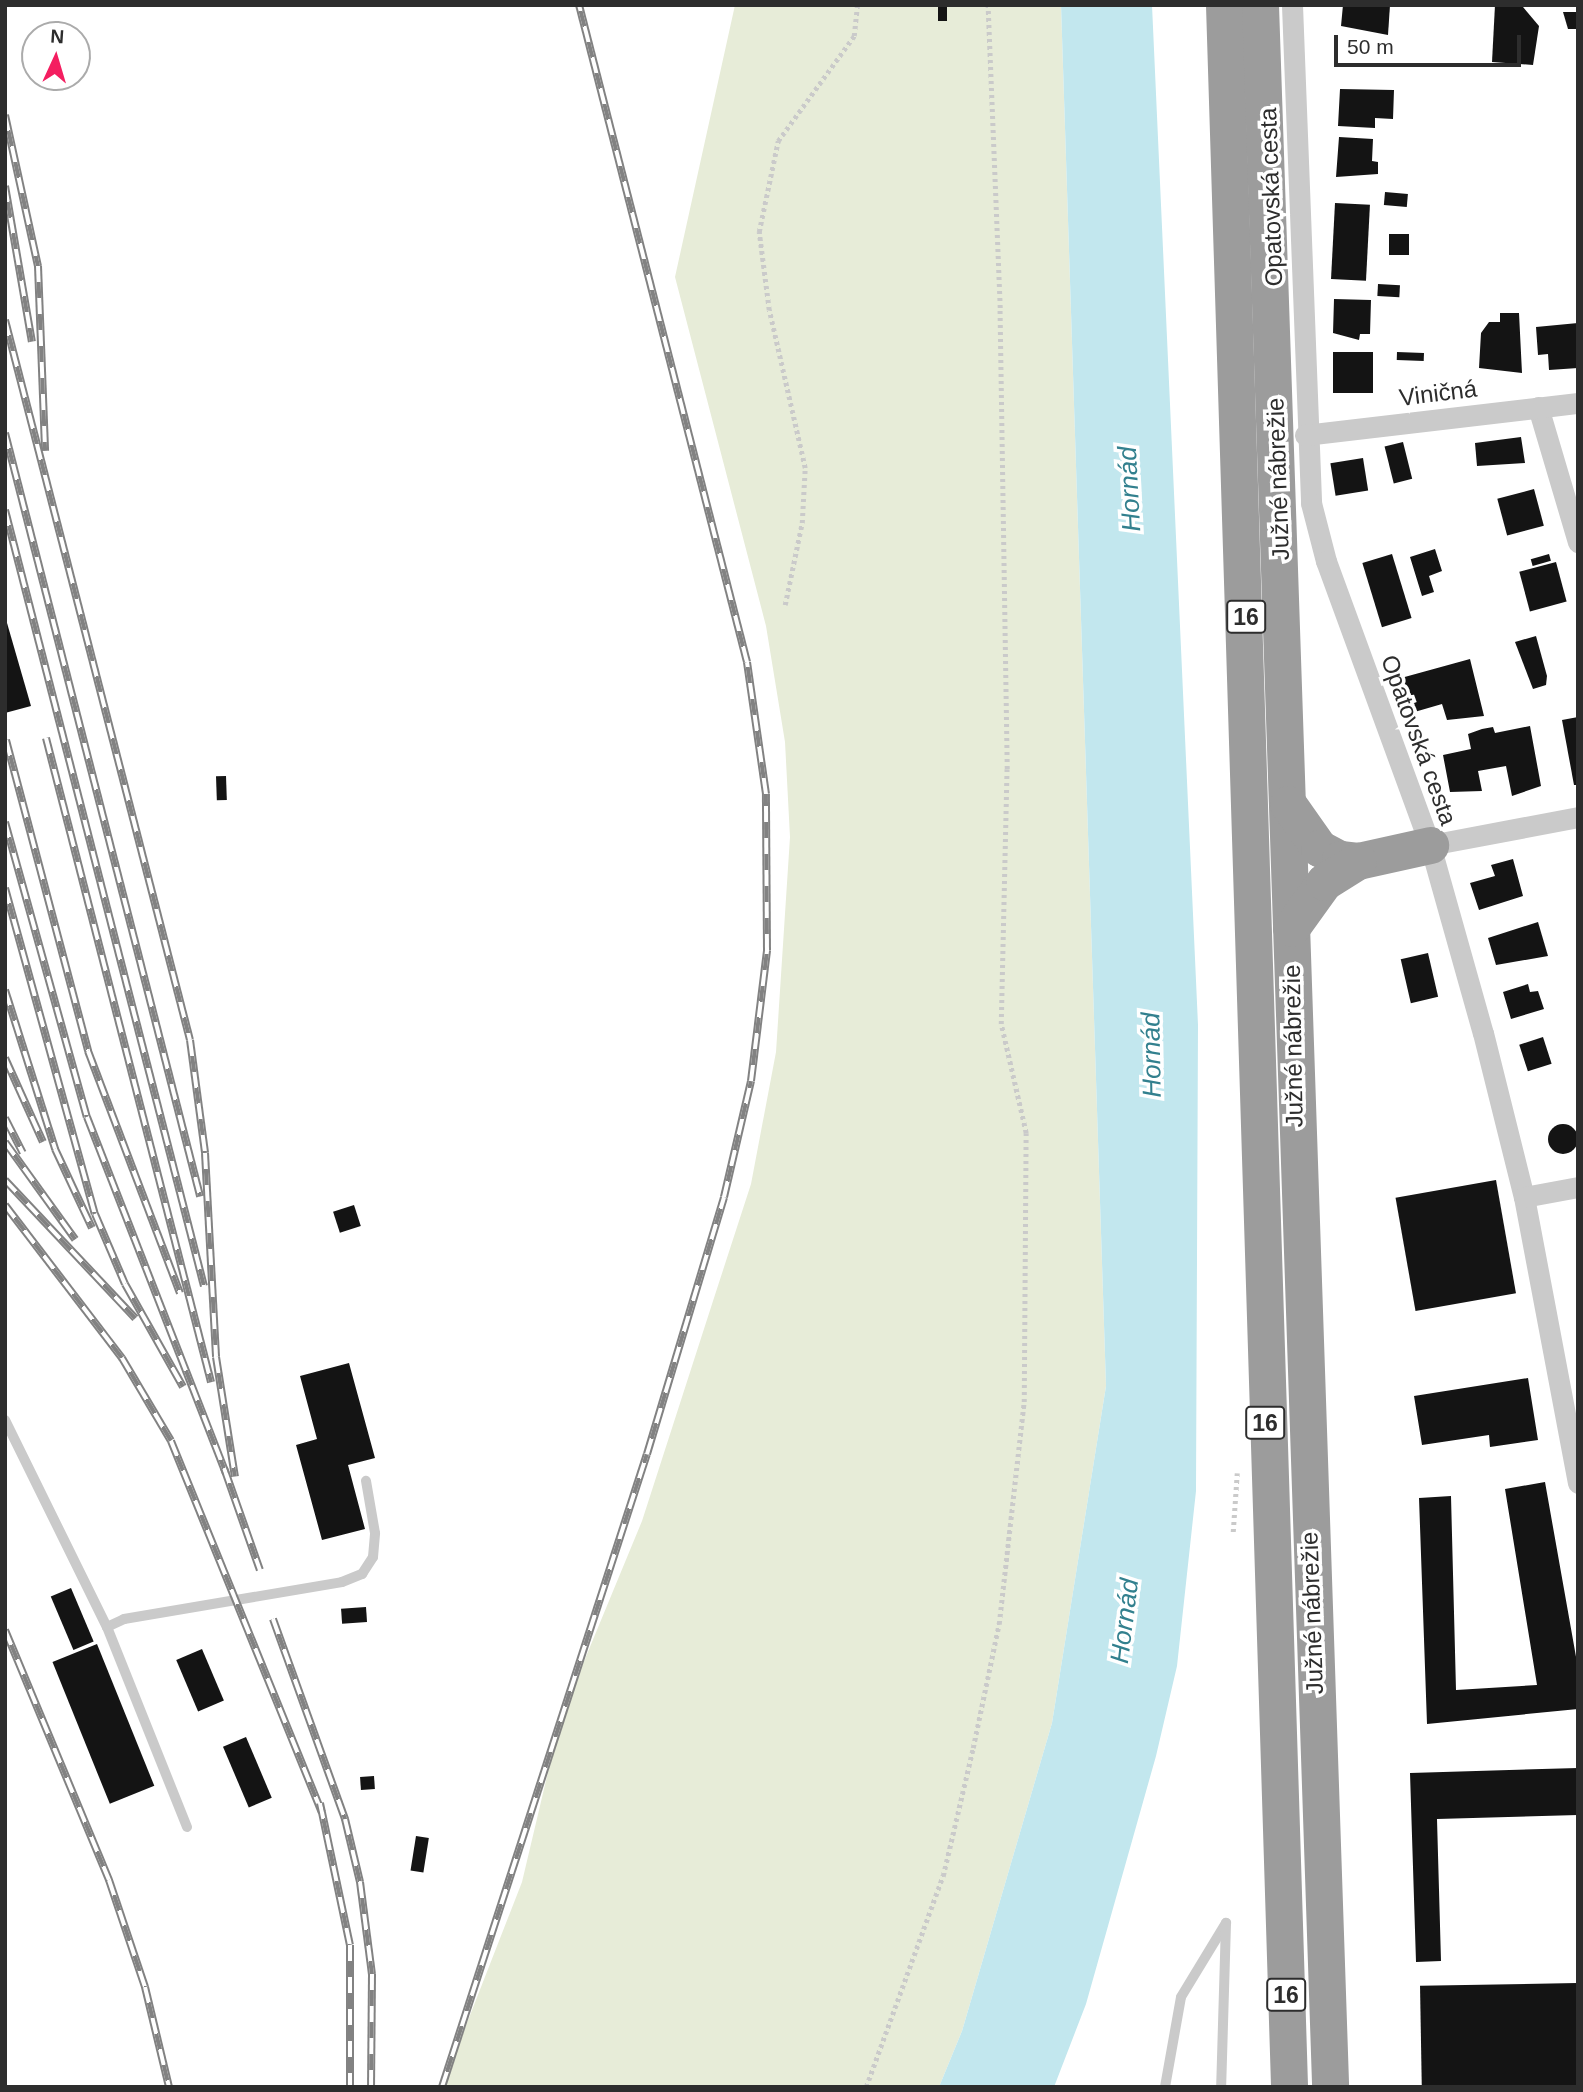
<!DOCTYPE html>
<html>
<head>
<meta charset="utf-8">
<style>
  body { margin:0 }
  #map { position:relative; width:1583px; height:2092px; overflow:hidden; background:#fff; font-family:Arial,sans-serif }
  div>[style] { position:absolute }
  .green>* { inset:0; background:#e7ecd8 }
  .water>* { inset:0; background:#c2e7ee }
  .building>* { inset:0; background:#141414; transform-origin:0 0 }
  .round { border-radius:50% }
  .path>* { height:4.5px; margin-top:-2.25px; transform-origin:0; background:repeating-linear-gradient(90deg,#cacaca 0 3.5px,transparent 0 7px) }
  .service>* { height:10px; margin:-5px; padding:0 5px; transform-origin:5px; border-radius:5px; background:#cacaca }
  .minor>* { height:21px; margin:-10.5px; padding:0 10.5px; transform-origin:10.5px; border-radius:10.5px; background:#cacaca }
  .trunk>* { height:37px; margin:-18.5px; padding:0 18.5px; transform-origin:18.5px; border-radius:18.5px; background:#9c9c9c }
  .rail>* { height:8px; margin-top:-4px; transform-origin:0; background:repeating-linear-gradient(90deg,#fff 0 16px,#828282 0 32px); box-sizing:border-box; border-block:2px solid #828282 }
  span { translate:-50% -50%; white-space:nowrap; text-align:center; line-height:1.15; -webkit-text-stroke:7px #fff; paint-order:stroke }
  .shield-label span { padding:2px 5px; background:#fff; border:2px solid; border-radius:5px; -webkit-text-stroke-width:0 }
  .shield-label { font-size:23px; color:#2d2d2d; font-weight:700 }
  .street-label { font-size:24px; color:#2d2d2d }
  .water-label { font-size:26px; color:#32808e; font-style:italic }
  .frame { position:absolute; inset:0; border:7px solid #2d2d2d; pointer-events:none }
  .north { position:absolute; left:21px; top:21px; width:70px; height:70px; box-sizing:border-box; background:#fff; border:2px solid #ababab; border-radius:50%; rotate:4deg; font-size:19px; font-weight:700; line-height:28px; text-align:center; color:#2d2d2d }
  .north::after { content:''; display:block; margin:auto; width:24px; height:32px; background:#f41e60; clip-path:polygon(50% 0,100% 100%,50% 72%,0 100%) }
  .scale { position:absolute; left:1334px; top:35px; width:187px; height:32px; box-sizing:border-box; border:4px solid #2d2d2d; border-top:0; padding-left:9px; font-size:21px; line-height:24px; white-space:nowrap; color:#2d2d2d; -webkit-text-stroke:5px #fff; paint-order:stroke }
</style>
</head>
<body>
<div id="map">
  <div class="green">
    <div style="clip-path:polygon(735px 5px,1061px 5px,1106px 1386px,1052px 1723px,962px 2031px,939px 2087px,442px 2087px,522px 1882px,561px 1717px,642px 1521px,713px 1301px,751px 1184px,776px 1052px,790px 837px,785px 742px,766px 626px,675px 277px)"></div>
  </div>
  <div class="water">
    <div style="clip-path:polygon(1061px 5px,1152px 5px,1198px 1025px,1196px 1491px,1177px 1666px,1156px 1756px,1086px 2004px,1054px 2087px,939px 2087px,962px 2031px,1052px 1723px,1106px 1386px)"></div>
  </div>
  <div class="building">
    <div style="clip-path:polygon(1343px 5px,1390px 5px,1388px 35px,1341px 26px)"></div>
    <div style="clip-path:polygon(1495px 5px,1523px 7px,1539px 26px,1533px 65px,1492px 62px)"></div>
    <div style="left:938px;top:7px;width:9px;height:14px"></div>
    <div style="clip-path:polygon(1563px 12px,1578px 12px,1578px 29px,1568px 29px)"></div>
    <div style="clip-path:polygon(1340px 89px,1394px 90px,1393px 119px,1375px 118px,1375px 128px,1338px 126px)"></div>
    <div style="clip-path:polygon(1339px 137px,1373px 139px,1372px 161px,1378px 162px,1378px 174px,1336px 177px)"></div>
    <div style="left:1385px;top:192px;width:23px;height:13px;rotate:5deg"></div>
    <div style="left:1335px;top:203px;width:35px;height:76px;rotate:3deg"></div>
    <div style="left:1389px;top:234px;width:20px;height:21px"></div>
    <div style="left:1378px;top:284px;width:22px;height:12px;rotate:3deg"></div>
    <div style="clip-path:polygon(1334px 299px,1371px 300px,1370px 334px,1360px 334px,1359px 340px,1333px 333px)"></div>
    <div style="clip-path:polygon(1500px 313px,1519px 313px,1522px 373px,1479px 368px,1481px 333px,1489px 322px,1500px 322px)"></div>
    <div style="clip-path:polygon(1578px 323px,1578px 368px,1549px 370px,1548px 354px,1538px 355px,1536px 327px)"></div>
    <div style="left:1333px;top:352px;width:40px;height:41px"></div>
    <div style="left:1397px;top:352px;width:27px;height:8px;rotate:2deg"></div>
    <div style="clip-path:polygon(1521px 437px,1525px 463px,1477px 466px,1475px 443px)"></div>
    <div style="left:1403px;top:442px;width:38px;height:19px;rotate:76deg"></div>
    <div style="left:1363px;top:458px;width:33px;height:33px;rotate:81deg"></div>
    <div style="left:1534px;top:489px;width:38px;height:38px;rotate:75deg"></div>
    <div style="clip-path:polygon(1435px 549px,1442px 571px,1429px 576px,1434px 592px,1422px 596px,1410px 557px)"></div>
    <div style="left:1392px;top:554px;width:67px;height:31px;rotate:73deg"></div>
    <div style="left:1549px;top:554px;width:7px;height:19px;rotate:74deg"></div>
    <div style="left:1556px;top:562px;width:41px;height:38px;rotate:75deg"></div>
    <div style="clip-path:polygon(5px 616px,31px 706px,5px 713px)"></div>
    <div style="clip-path:polygon(1536px 636px,1547px 676px,1546px 685px,1533px 689px,1515px 642px)"></div>
    <div style="clip-path:polygon(1470px 659px,1484px 716px,1447px 720px,1442px 704px,1411px 713px,1401px 678px)"></div>
    <div style="clip-path:polygon(1578px 717px,1578px 785px,1574px 785px,1562px 720px)"></div>
    <div style="clip-path:polygon(1530px 726px,1541px 786px,1512px 796px,1506px 766px,1478px 771px,1482px 791px,1450px 792px,1443px 755px,1471px 749px,1468px 734px,1482px 729px,1493px 727px,1495px 733px)"></div>
    <div style="left:226px;top:776px;width:24px;height:10px;rotate:88deg"></div>
    <div style="clip-path:polygon(1513px 859px,1523px 896px,1479px 910px,1470px 883px,1495px 876px,1491px 865px)"></div>
    <div style="clip-path:polygon(1538px 922px,1548px 956px,1496px 965px,1488px 938px)"></div>
    <div style="left:1428px;top:953px;width:45px;height:28px;rotate:77deg"></div>
    <div style="clip-path:polygon(1528px 984px,1530px 992px,1538px 991px,1544px 1009px,1511px 1019px,1503px 992px)"></div>
    <div style="left:1543px;top:1037px;width:28px;height:25px;rotate:72deg"></div>
    <div class="round" style="left:1548px;top:1124px;width:30px;height:30px"></div>
    <div style="left:1496px;top:1180px;width:115px;height:102px;rotate:80deg"></div>
    <div style="left:354px;top:1205px;width:22px;height:22px;rotate:72deg"></div>
    <div style="clip-path:polygon(349px 1363px,375px 1458px,348px 1465px,365px 1529px,322px 1540px,296px 1445px,317px 1439px,300px 1376px)"></div>
    <div style="clip-path:polygon(1528px 1378px,1538px 1440px,1490px 1447px,1489px 1435px,1422px 1445px,1414px 1396px)"></div>
    <div style="clip-path:polygon(1545px 1482px,1578px 1668px,1578px 1709px,1427px 1724px,1419px 1498px,1451px 1496px,1456px 1690px,1537px 1685px,1505px 1489px)"></div>
    <div style="left:71px;top:1588px;width:58px;height:22px;rotate:67deg"></div>
    <div style="left:366px;top:1607px;width:15px;height:25px;rotate:86deg"></div>
    <div style="left:97px;top:1644px;width:153px;height:48px;rotate:68deg"></div>
    <div style="left:202px;top:1649px;width:56px;height:28px;rotate:67deg"></div>
    <div style="left:246px;top:1737px;width:66px;height:25px;rotate:67deg"></div>
    <div style="clip-path:polygon(1578px 1768px,1578px 1815px,1437px 1819px,1441px 1961px,1416px 1962px,1410px 1773px)"></div>
    <div style="left:374px;top:1776px;width:13px;height:14px;rotate:86deg"></div>
    <div style="left:416px;top:1836px;width:13px;height:35px;rotate:9deg"></div>
    <div style="left:1577px;top:1983px;width:104px;height:157px;rotate:89deg"></div>
  </div>
  <div class="path">
    <div style="left:785px;top:605px;width:84px;rotate:-78.3deg"></div>
    <div style="left:802px;top:523px;width:55px;rotate:-86.9deg"></div>
    <div style="left:805px;top:468px;width:162px;rotate:-102.8deg"></div>
    <div style="left:769px;top:310px;width:79px;rotate:-97.3deg"></div>
    <div style="left:759px;top:232px;width:93px;rotate:-78.2deg"></div>
    <div style="left:778px;top:141px;width:130px;rotate:-54.1deg"></div>
    <div style="left:854px;top:36px;width:31px;rotate:-84deg"></div>
    <div style="left:1233px;top:1532px;width:59px;rotate:-86.1deg"></div>
    <div style="left:866px;top:2087px;width:225px;rotate:-70deg"></div>
    <div style="left:943px;top:1876px;width:131px;rotate:-76.8deg"></div>
    <div style="left:973px;top:1748px;width:127px;rotate:-78.2deg"></div>
    <div style="left:999px;top:1624px;width:223px;rotate:-83.6deg"></div>
    <div style="left:1024px;top:1402px;width:269px;rotate:-89.6deg"></div>
    <div style="left:1026px;top:1133px;width:112px;rotate:-102.9deg"></div>
    <div style="left:1001px;top:1024px;width:255px;rotate:-88.7deg"></div>
    <div style="left:1007px;top:769px;width:461px;rotate:-90.9deg"></div>
    <div style="left:1000px;top:308px;width:303px;rotate:-92.3deg"></div>
  </div>
  <div class="service">
    <div style="left:5px;top:1420px;width:231px;rotate:63.8deg"></div>
    <div style="left:187px;top:1827px;width:215px;rotate:-111.8deg"></div>
    <div style="left:107px;top:1627px;width:19px;rotate:-25deg"></div>
    <div style="left:124px;top:1619px;width:221px;rotate:-9.6deg"></div>
    <div style="left:342px;top:1582px;width:22px;rotate:-22deg"></div>
    <div style="left:362px;top:1574px;width:20px;rotate:-57deg"></div>
    <div style="left:373px;top:1557px;width:24px;rotate:-85deg"></div>
    <div style="left:375px;top:1533px;width:53px;rotate:-99.8deg"></div>
    <div style="left:1165px;top:2087px;width:91px;rotate:-79.9deg"></div>
    <div style="left:1181px;top:1997px;width:87px;rotate:-58.7deg"></div>
    <div style="left:1226px;top:1923px;width:164px;rotate:91.7deg"></div>
  </div>
  <div class="minor">
    <div style="left:1292px;top:5px;width:498px;rotate:87.8deg"></div>
    <div style="left:1311px;top:503px;width:60px;rotate:75.5deg"></div>
    <div style="left:1326px;top:561px;width:302px;rotate:69.9deg"></div>
    <div style="left:1430px;top:845px;width:195px;rotate:74.3deg"></div>
    <div style="left:1483px;top:1033px;width:169px;rotate:76deg"></div>
    <div style="left:1524px;top:1197px;width:291px;rotate:79.3deg"></div>
    <div style="left:1538px;top:407px;width:141px;rotate:73.5deg"></div>
    <div style="left:1305px;top:435px;width:275px;rotate:-6.7deg"></div>
    <div style="left:1430px;top:845px;width:151px;rotate:-10.7deg"></div>
    <div style="left:1524px;top:1197px;width:55px;rotate:-10.5deg"></div>
  </div>
  <div class="trunk">
    <div style="left:1224px;top:5px;width:2083px;rotate:88.21deg"></div>
    <div style="left:1260px;top:5px;width:2083px;rotate:88.07deg"></div>
    <div style="left:1288px;top:804px;width:54px;rotate:54.8deg"></div>
    <div style="left:1319px;top:848px;width:24px;rotate:28deg"></div>
    <div style="left:1340px;top:859px;width:18px;rotate:6deg"></div>
    <div style="left:1358px;top:861px;width:74px;rotate:-12.5deg"></div>
    <div style="left:1291px;top:928px;width:57px;rotate:-54.3deg"></div>
    <div style="left:1324px;top:882px;width:40px;rotate:-32deg"></div>
  </div>
  <div class="rail">
    <div style="left:5px;top:115px;width:155px;rotate:77.7deg"></div>
    <div style="left:38px;top:266px;width:185px;rotate:87.8deg"></div>
    <div style="left:5px;top:186px;width:158px;rotate:80.2deg"></div>
    <div style="left:5px;top:320px;width:743px;rotate:75.59deg"></div>
    <div style="left:190px;top:1040px;width:114px;rotate:82.4deg"></div>
    <div style="left:205px;top:1153px;width:204px;rotate:86.9deg"></div>
    <div style="left:216px;top:1357px;width:121px;rotate:81deg"></div>
    <div style="left:5px;top:433px;width:788px;rotate:75.66deg"></div>
    <div style="left:5px;top:510px;width:801px;rotate:75.62deg"></div>
    <div style="left:46px;top:738px;width:665px;rotate:75.63deg"></div>
    <div style="left:6px;top:740px;width:322px;rotate:75.2deg"></div>
    <div style="left:88px;top:1051px;width:259px;rotate:69.2deg"></div>
    <div style="left:5px;top:822px;width:306px;rotate:74.5deg"></div>
    <div style="left:87px;top:1117px;width:383px;rotate:68.7deg"></div>
    <div style="left:5px;top:888px;width:338px;rotate:74.6deg"></div>
    <div style="left:95px;top:1214px;width:76px;rotate:66.8deg"></div>
    <div style="left:125px;top:1284px;width:118px;rotate:60.6deg"></div>
    <div style="left:5px;top:990px;width:167px;rotate:72.5deg"></div>
    <div style="left:55px;top:1149px;width:87px;rotate:64.9deg"></div>
    <div style="left:5px;top:1058px;width:92px;rotate:65.7deg"></div>
    <div style="left:5px;top:1118px;width:39px;rotate:63deg"></div>
    <div style="left:5px;top:1142px;width:120px;rotate:54.2deg"></div>
    <div style="left:5px;top:1180px;width:190px;rotate:46.7deg"></div>
    <div style="left:5px;top:1205px;width:193px;rotate:52.6deg"></div>
    <div style="left:122px;top:1358px;width:96px;rotate:59.4deg"></div>
    <div style="left:171px;top:1441px;width:401px;rotate:67.9deg"></div>
    <div style="left:224px;top:1468px;width:108px;rotate:70.6deg"></div>
    <div style="left:273px;top:1619px;width:213px;rotate:70.2deg"></div>
    <div style="left:345px;top:1819px;width:65px;rotate:76.6deg"></div>
    <div style="left:360px;top:1882px;width:93px;rotate:82.6deg"></div>
    <div style="left:372px;top:1974px;width:113px;rotate:90.5deg"></div>
    <div style="left:5px;top:1630px;width:271px;rotate:67.4deg"></div>
    <div style="left:109px;top:1880px;width:113px;rotate:71.4deg"></div>
    <div style="left:145px;top:1987px;width:103px;rotate:76.5deg"></div>
    <div style="left:320px;top:1803px;width:145px;rotate:78.1deg"></div>
    <div style="left:350px;top:1945px;width:142px;rotate:90deg"></div>
    <div style="left:442px;top:2087px;width:665px;rotate:-72.06deg"></div>
    <div style="left:647px;top:1454px;width:268px;rotate:-73.3deg"></div>
    <div style="left:724px;top:1197px;width:119px;rotate:-76.9deg"></div>
    <div style="left:751px;top:1081px;width:132px;rotate:-83deg"></div>
    <div style="left:767px;top:950px;width:156px;rotate:-90.4deg"></div>
    <div style="left:766px;top:794px;width:133px;rotate:-98.2deg"></div>
    <div style="left:747px;top:662px;width:678px;rotate:-104.34deg"></div>
  </div>
  <div class="shield-label">
    <span style="left:1246px;top:617px">16</span>
    <span style="left:1265px;top:1423px">16</span>
    <span style="left:1286px;top:1995px">16</span>
  </div>
  <div class="street-label">
    <span style="left:1271px;top:197px;rotate:-92deg">Opatovská cesta</span>
    <span style="left:1438px;top:393px;rotate:-7deg">Viničná</span>
    <span style="left:1278px;top:479px;rotate:-92deg">Južné nábrežie</span>
    <span style="left:1419px;top:740px;rotate:70deg">Opatovská cesta</span>
    <span style="left:1293px;top:1046px;rotate:-91deg">Južné nábrežie</span>
    <span style="left:1312px;top:1613px;rotate:-92deg">Južné nábrežie</span>
  </div>
  <div class="water-label">
    <span style="left:1130px;top:489px;rotate:-93deg">Hornád</span>
    <span style="left:1152px;top:1055px;rotate:-91deg">Hornád</span>
    <span style="left:1125px;top:1621px;rotate:-83deg">Hornád</span>
  </div>
  <div class="frame"></div>
  <div class="north">N</div>
  <div class="scale">50 m</div>
</div>
</body>
</html>
